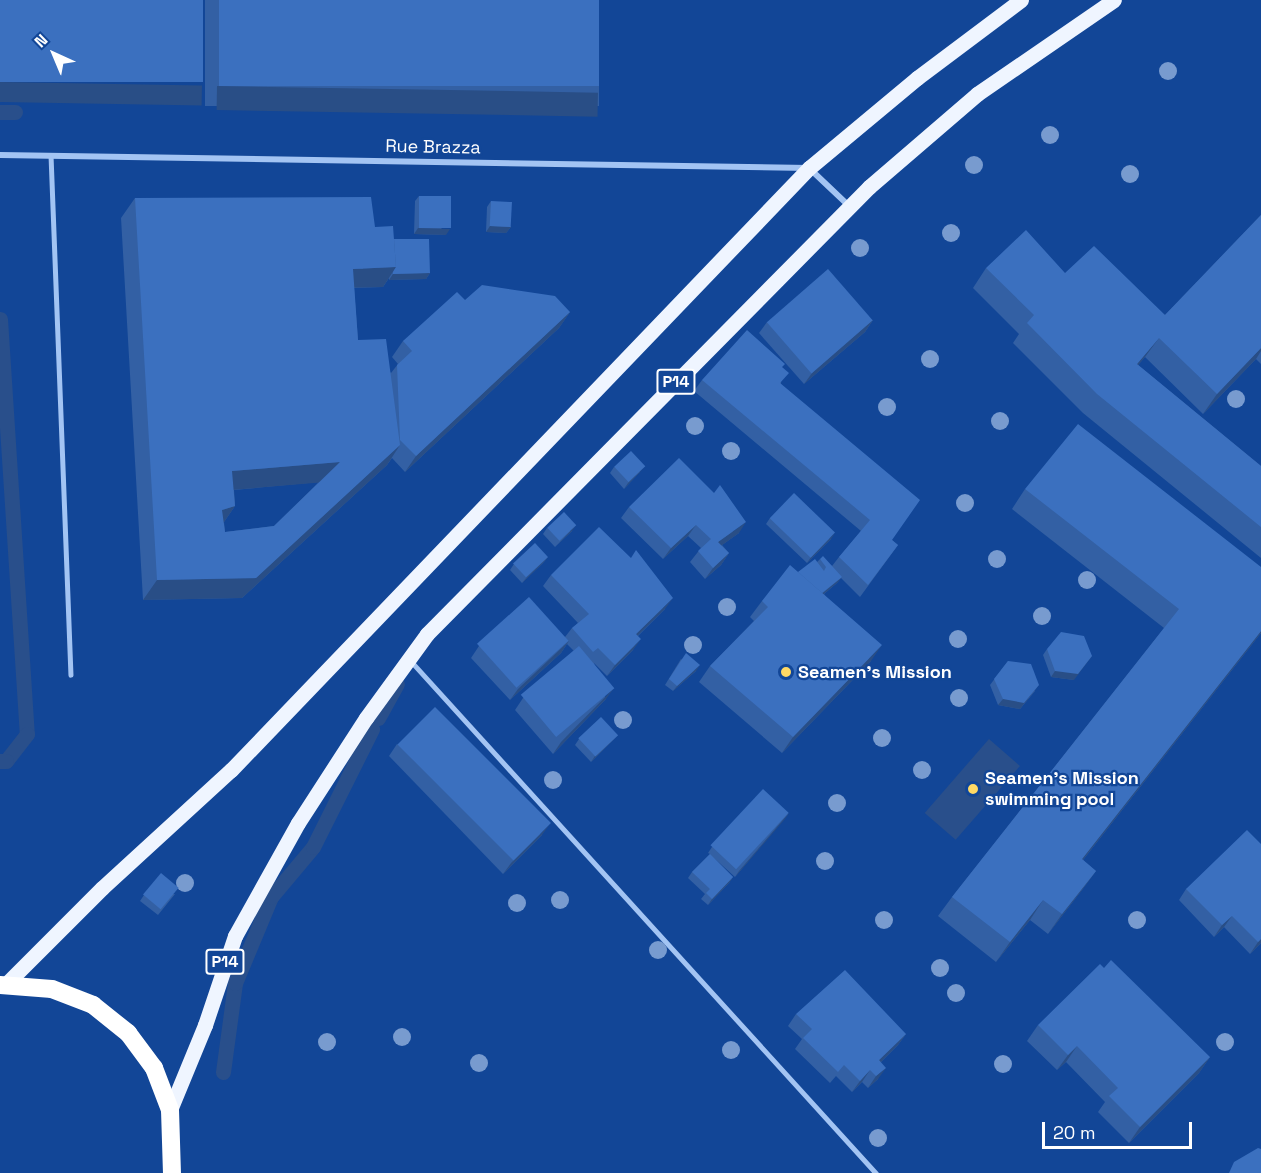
<!DOCTYPE html>
<html>
<head>
<meta charset="utf-8">
<style>
  body { margin:0 }
  #map { position:relative; width:1261px; height:1173px; overflow:hidden; background:#124697; font-family:"Space Grotesk",sans-serif }
  div>[style] { position:absolute }
  .water>* { inset:0; background:#294f8b; transform-origin:0 0 }
  .stream>* { height:15px; margin:-7.5px; padding:0 7.5px; transform-origin:7.5px; border-radius:7.5px; background:#294f8b }
  .lane>* { height:4.5px; margin:-2.25px; padding:0 2.25px; transform-origin:2.25px; border-radius:2.25px; background:#a3c4f3 }
  .street>* { height:6px; margin:-3px; padding:0 3px; transform-origin:3px; border-radius:3px; background:#a3c4f3 }
  .primary>* { height:15px; margin:-7.5px; padding:0 7.5px; transform-origin:7.5px; border-radius:7.5px; background:#eff5ff }
  .highway>* { height:18px; margin:-9px; padding:0 9px; transform-origin:9px; border-radius:9px; background:#fff }
  .trees>* { width:18px; height:18px; margin:-9px; border-radius:50%; background:#789bcf }
  .wall>* { inset:0; background:#3360a4; transform-origin:0 0 }
  .shaded-wall>* { inset:0; background:#294e86; transform-origin:0 0 }
  .building>* { inset:0; background:#3b70bf; transform-origin:0 0 }
  .dots>* { width:16px; height:16px; translate:-50% -50%; box-sizing:border-box; border:3px solid #124697; border-radius:50% }
  span { translate:-50% -50%; white-space:nowrap; text-align:center; line-height:1.15; -webkit-text-stroke:4.5px #124697; paint-order:stroke }
  .shield-label span { padding:2px 4px; background:#124697; border:2px solid; border-radius:4px; -webkit-text-stroke-width:0 }
  .shield-label { font-size:16px; color:#fff; font-weight:700 }
  .street-label { font-size:18px; color:#fff }
  .poi-label { font-size:18px; color:#fff; font-weight:700 }
  .left { translate:0 -50%; text-align:left }
  .north { position:absolute; left:24px; top:24px; width:60px; height:60px; -webkit-text-stroke:4px #124697; paint-order:stroke; rotate:316deg; font-size:16px; font-weight:700; line-height:24px; text-align:center; color:#fff }
  .north::after { content:''; display:block; margin:auto; width:21px; height:27px; background:#fff; clip-path:polygon(50% 0,100% 100%,50% 72%,0 100%) }
  .scale { position:absolute; left:1042px; top:1122px; width:150px; height:27px; box-sizing:border-box; border:3px solid #fff; border-top:0; padding-left:8px; font-size:18px; line-height:21px; white-space:nowrap; color:#fff; -webkit-text-stroke:4px #124697; paint-order:stroke }
</style>
</head>
<body>
<div id="map">
  <div class="water">
    <div style="left:989px;top:739px;width:41px;height:98px;rotate:41deg"></div>
  </div>
  <div class="stream">
    <div style="left:0;top:112px;width:15px"></div>
    <div style="left:0;top:319px;width:416px;rotate:86.3deg"></div>
    <div style="left:27px;top:734px;width:34px;rotate:128deg"></div>
    <div style="left:6px;top:761px;width:6px;rotate:180deg"></div>
    <div style="left:378px;top:718px;width:39px;rotate:-61deg"></div>
    <div style="left:223px;top:1072px;width:90px;rotate:-82.3deg"></div>
    <div style="left:235px;top:983px;width:93px;rotate:-67.3deg"></div>
    <div style="left:271px;top:897px;width:65px;rotate:-50deg"></div>
    <div style="left:313px;top:847px;width:132px;rotate:-63.4deg"></div>
  </div>
  <div class="lane">
    <div style="left:51px;top:155px;width:520px;rotate:87.8deg"></div>
    <div style="left:410px;top:660px;width:693px;rotate:47.75deg"></div>
  </div>
  <div class="street">
    <div style="left:0;top:155px;width:809px;rotate:0.92deg"></div>
    <div style="left:809px;top:168px;width:54px;rotate:43.5deg"></div>
  </div>
  <div class="primary">
    <div style="left:5px;top:985px;width:137px;rotate:-45deg"></div>
    <div style="left:102px;top:888px;width:175px;rotate:-42.5deg"></div>
    <div style="left:231px;top:770px;width:835px;rotate:-46.17deg"></div>
    <div style="left:809px;top:168px;width:141px;rotate:-39.8deg"></div>
    <div style="left:917px;top:78px;width:130px;rotate:-36.9deg"></div>
    <div style="left:170px;top:1110px;width:92px;rotate:-67.6deg"></div>
    <div style="left:205px;top:1025px;width:94px;rotate:-71.4deg"></div>
    <div style="left:235px;top:936px;width:129px;rotate:-60.9deg"></div>
    <div style="left:298px;top:823px;width:125px;rotate:-57.1deg"></div>
    <div style="left:366px;top:718px;width:104px;rotate:-54deg"></div>
    <div style="left:427px;top:634px;width:629px;rotate:-45.32deg"></div>
    <div style="left:869px;top:187px;width:143px;rotate:-40.7deg"></div>
    <div style="left:977px;top:94px;width:166px;rotate:-34.5deg"></div>
  </div>
  <div class="highway">
    <div style="left:0;top:985px;width:52px;rotate:4.4deg"></div>
    <div style="left:52px;top:989px;width:44px;rotate:21.3deg"></div>
    <div style="left:93px;top:1005px;width:45px;rotate:38.7deg"></div>
    <div style="left:128px;top:1033px;width:44px;rotate:53.4deg"></div>
    <div style="left:154px;top:1068px;width:45px;rotate:69.1deg"></div>
    <div style="left:170px;top:1110px;width:63px;rotate:88.2deg"></div>
  </div>
  <div class="trees">
    <div style="left:1168px;top:71px"></div>
    <div style="left:1050px;top:135px"></div>
    <div style="left:974px;top:165px"></div>
    <div style="left:1130px;top:174px"></div>
    <div style="left:951px;top:233px"></div>
    <div style="left:860px;top:248px"></div>
    <div style="left:930px;top:359px"></div>
    <div style="left:1236px;top:399px"></div>
    <div style="left:887px;top:407px"></div>
    <div style="left:1000px;top:421px"></div>
    <div style="left:695px;top:426px"></div>
    <div style="left:731px;top:451px"></div>
    <div style="left:965px;top:503px"></div>
    <div style="left:997px;top:559px"></div>
    <div style="left:1087px;top:580px"></div>
    <div style="left:727px;top:607px"></div>
    <div style="left:1042px;top:616px"></div>
    <div style="left:958px;top:639px"></div>
    <div style="left:693px;top:645px"></div>
    <div style="left:959px;top:698px"></div>
    <div style="left:623px;top:720px"></div>
    <div style="left:882px;top:738px"></div>
    <div style="left:922px;top:770px"></div>
    <div style="left:553px;top:780px"></div>
    <div style="left:837px;top:803px"></div>
    <div style="left:825px;top:861px"></div>
    <div style="left:185px;top:883px"></div>
    <div style="left:560px;top:900px"></div>
    <div style="left:517px;top:903px"></div>
    <div style="left:884px;top:920px"></div>
    <div style="left:1137px;top:920px"></div>
    <div style="left:658px;top:950px"></div>
    <div style="left:940px;top:968px"></div>
    <div style="left:956px;top:993px"></div>
    <div style="left:402px;top:1037px"></div>
    <div style="left:327px;top:1042px"></div>
    <div style="left:1225px;top:1042px"></div>
    <div style="left:731px;top:1050px"></div>
    <div style="left:479px;top:1063px"></div>
    <div style="left:1003px;top:1064px"></div>
    <div style="left:878px;top:1138px"></div>
  </div>
  <div class="wall">
    <div style="left:205px;top:0;width:394px;height:106px"></div>
    <div style="clip-path:polygon(419px 196px,446px 235px,414px 234px,415px 201px)"></div>
    <div style="clip-path:polygon(evenodd,135px 198px,375px 227px,394px 239px,430px 273px,426px 279px,389px 280px,389px 278px,383px 287px,354px 288px,358px 340px,391px 373px,398px 364px,392px 357px,403px 341px,465px 300px,570px 312px,559px 328px,405px 472px,392px 458px,387px 465px,242px 598px,143px 600px,121px 218px,135px 198px,319px 482px,274px 526px,225px 532px,224px 522px,235px 506px,234px 490px,319px 482px)"></div>
    <div style="clip-path:polygon(491px 201px,511px 227px,506px 233px,486px 232px,487px 207px)"></div>
    <div style="clip-path:polygon(1261px 215px,1261px 364px,1256px 359px,1203px 414px,1145px 357px,1138px 365px,1261px 466px,1261px 558px,1083px 413px,1013px 343px,1019px 334px,973px 288px,986px 268px,1065px 273px,1165px 315px)"></div>
    <div style="clip-path:polygon(873px 320px,865px 332px,804px 384px,759px 333px,767px 322px)"></div>
    <div style="clip-path:polygon(782px 367px,781px 384px,892px 540px,898px 545px,860px 597px,841px 578px,837px 583px,824px 594px,871px 661px,782px 753px,699px 682px,710px 666px,754px 621px,750px 617px,762px 601px,798px 572px,817px 562px,820px 559px,832px 566px,839px 557px,861px 531px,694px 391px,702px 380px)"></div>
    <div style="clip-path:polygon(614px 467px,640px 472px,624px 489px,610px 473px)"></div>
    <div style="clip-path:polygon(1025px 489px,1261px 567px,1261px 633px,1083px 860px,1096px 871px,1082px 890px,1048px 934px,1030px 920px,996px 962px,938px 916px,952px 897px,1164px 628px,1012px 509px)"></div>
    <div style="clip-path:polygon(629px 507px,739px 533px,722px 545px,729px 553px,721px 565px,705px 579px,690px 562px,701px 548px,688px 536px,663px 559px,621px 518px)"></div>
    <div style="clip-path:polygon(770px 518px,831px 539px,807px 563px,766px 524px)"></div>
    <div style="clip-path:polygon(547px 528px,572px 531px,555px 547px,543px 534px)"></div>
    <div style="clip-path:polygon(548px 557px,543px 563px,522px 583px,510px 570px,514px 564px)"></div>
    <div style="clip-path:polygon(551px 575px,665px 609px,638px 636px,633px 650px,607px 676px,594px 663px,606px 699px,553px 754px,515px 710px,523px 698px,574px 651px,567px 644px,561px 653px,510px 700px,471px 658px,479px 646px,565px 637px,572px 628px,578px 623px,543px 586px)"></div>
    <div style="clip-path:polygon(1047px 649px,1074px 680px,1051px 677px,1043px 655px)"></div>
    <div style="clip-path:polygon(681px 659px,696px 671px,673px 691px,665px 685px)"></div>
    <div style="clip-path:polygon(1008px 661px,1035px 691px,1020px 709px,998px 705px,990px 685px)"></div>
    <div style="clip-path:polygon(618px 735px,591px 762px,575px 745px,579px 739px)"></div>
    <div style="clip-path:polygon(397px 744px,542px 835px,503px 874px,389px 756px)"></div>
    <div style="clip-path:polygon(789px 813px,735px 877px,714px 858px,733px 877px,729px 883px,708px 905px,701px 899px,705px 894px,688px 878px,692px 872px,710px 854px,708px 853px,712px 847px)"></div>
    <div style="clip-path:polygon(1261px 844px,1261px 943px,1250px 954px,1224px 927px,1214px 937px,1179px 900px,1186px 889px)"></div>
    <div style="clip-path:polygon(175px 894px,158px 915px,140px 901px,144px 895px)"></div>
    <div style="clip-path:polygon(796px 1014px,906px 1034px,898px 1045px,881px 1062px,878px 1079px,868px 1088px,862px 1082px,852px 1092px,836px 1076px,830px 1083px,795px 1049px,802px 1039px,788px 1026px)"></div>
    <div style="clip-path:polygon(1038px 1025px,1210px 1057px,1199px 1073px,1129px 1143px,1098px 1112px,1105px 1102px,1066px 1062px,1057px 1070px,1027px 1041px)"></div>
  </div>
  <div class="shaded-wall">
    <div style="left:0;top:82px;width:202px;height:20px;rotate:1deg"></div>
    <div style="left:217px;top:86px;width:381px;height:24px;rotate:1deg"></div>
    <div style="clip-path:polygon(490px 226px,511px 227px,506px 233px,486px 232px)"></div>
    <div style="clip-path:polygon(418px 228px,450px 229px,446px 235px,414px 234px)"></div>
    <div style="clip-path:polygon(396px 267px,383px 287px,339px 288px,353px 269px)"></div>
    <div style="clip-path:polygon(430px 273px,426px 279px,389px 280px,393px 274px)"></div>
    <div style="clip-path:polygon(570px 312px,559px 328px,405px 472px,416px 456px)"></div>
    <div style="clip-path:polygon(873px 320px,865px 332px,804px 384px,812px 373px)"></div>
    <div style="clip-path:polygon(1159px 338px,1145px 357px,1123px 383px,1137px 364px)"></div>
    <div style="clip-path:polygon(1261px 348px,1261px 351px,1256px 359px,1203px 414px,1217px 394px)"></div>
    <div style="clip-path:polygon(400px 445px,387px 465px,242px 598px,143px 600px,157px 580px,256px 578px)"></div>
    <div style="clip-path:polygon(340px 462px,326px 482px,219px 491px,232px 471px)"></div>
    <div style="clip-path:polygon(645px 466px,640px 472px,624px 489px,628px 483px)"></div>
    <div style="clip-path:polygon(235px 506px,222px 525px,222px 510px)"></div>
    <div style="clip-path:polygon(746px 522px,739px 533px,711px 553px,718px 542px)"></div>
    <div style="clip-path:polygon(576px 525px,572px 531px,555px 547px,560px 542px)"></div>
    <div style="clip-path:polygon(696px 525px,688px 536px,663px 559px,671px 548px)"></div>
    <div style="clip-path:polygon(835px 533px,831px 539px,807px 563px,811px 557px)"></div>
    <div style="clip-path:polygon(729px 553px,721px 565px,705px 579px,713px 568px)"></div>
    <div style="clip-path:polygon(548px 557px,543px 563px,522px 583px,527px 577px)"></div>
    <div style="clip-path:polygon(842px 577px,837px 583px,814px 602px,818px 597px)"></div>
    <div style="clip-path:polygon(673px 598px,665px 609px,628px 645px,636px 634px)"></div>
    <div style="clip-path:polygon(1261px 631px,1261px 633px,1068px 879px,1082px 859px)"></div>
    <div style="clip-path:polygon(641px 639px,633px 650px,607px 676px,615px 665px)"></div>
    <div style="clip-path:polygon(569px 641px,561px 653px,510px 700px,518px 689px)"></div>
    <div style="clip-path:polygon(882px 645px,871px 661px,782px 753px,793px 737px)"></div>
    <div style="clip-path:polygon(1092px 656px,1074px 680px,1051px 677px,1055px 671px)"></div>
    <div style="clip-path:polygon(700px 665px,696px 671px,673px 691px,677px 686px)"></div>
    <div style="clip-path:polygon(1039px 685px,1020px 709px,998px 705px,1003px 699px)"></div>
    <div style="clip-path:polygon(614px 688px,606px 699px,553px 754px,561px 742px)"></div>
    <div style="clip-path:polygon(618px 735px,591px 762px,595px 756px)"></div>
    <div style="clip-path:polygon(789px 813px,785px 819px,735px 877px,739px 871px)"></div>
    <div style="clip-path:polygon(550px 824px,542px 835px,503px 874px,511px 863px)"></div>
    <div style="clip-path:polygon(1096px 871px,1082px 890px,1048px 934px,1062px 914px)"></div>
    <div style="clip-path:polygon(733px 877px,729px 883px,708px 905px,712px 899px)"></div>
    <div style="clip-path:polygon(1043px 900px,1030px 920px,996px 962px,1010px 942px)"></div>
    <div style="clip-path:polygon(1232px 916px,1224px 927px,1214px 937px,1222px 925px)"></div>
    <div style="clip-path:polygon(1261px 939px,1261px 943px,1250px 954px,1258px 942px)"></div>
    <div style="clip-path:polygon(906px 1034px,898px 1045px,871px 1072px,879px 1060px)"></div>
    <div style="clip-path:polygon(1077px 1046px,1066px 1062px,1057px 1070px,1068px 1055px)"></div>
    <div style="clip-path:polygon(1210px 1057px,1199px 1073px,1129px 1143px,1140px 1127px)"></div>
    <div style="clip-path:polygon(886px 1068px,878px 1079px,868px 1088px,876px 1076px)"></div>
    <div style="clip-path:polygon(870px 1070px,862px 1082px,852px 1092px,860px 1081px)"></div>
  </div>
  <div class="building">
    <div style="left:0;top:0;width:203px;height:82px"></div>
    <div style="left:219px;top:0;width:380px;height:86px"></div>
    <div style="left:419px;top:196px;width:32px;height:32px"></div>
    <div style="clip-path:polygon(evenodd,371px 197px,375px 227px,393px 226px,396px 267px,353px 269px,358px 340px,386px 339px,400px 445px,256px 578px,157px 580px,135px 198px,371px 197px,340px 462px,274px 526px,225px 532px,222px 510px,235px 506px,232px 471px,340px 462px)"></div>
    <div style="left:491px;top:201px;width:21px;height:25px;rotate:3deg"></div>
    <div style="clip-path:polygon(1261px 215px,1261px 348px,1217px 394px,1159px 338px,1137px 364px,1261px 466px,1261px 527px,1097px 394px,1027px 323px,1034px 315px,986px 268px,1026px 230px,1065px 273px,1094px 246px,1165px 315px)"></div>
    <div style="clip-path:polygon(394px 239px,429px 239px,430px 273px,393px 274px,393px 272px,396px 267px)"></div>
    <div style="left:828px;top:269px;width:68px;height:81px;rotate:49deg"></div>
    <div style="clip-path:polygon(482px 285px,555px 296px,570px 312px,416px 456px,400px 440px,397px 365px,412px 351px,403px 341px,457px 292px,465px 300px)"></div>
    <div style="clip-path:polygon(747px 330px,785px 364px,782px 367px,789px 373px,780px 383px,920px 500px,892px 540px,898px 545px,868px 585px,839px 557px,870px 520px,702px 380px)"></div>
    <div style="clip-path:polygon(1078px 424px,1261px 567px,1261px 631px,1082px 859px,1096px 871px,1062px 914px,1043px 900px,1010px 942px,952px 897px,1179px 609px,1025px 489px)"></div>
    <div style="left:631px;top:451px;width:21px;height:23px;rotate:47deg"></div>
    <div style="clip-path:polygon(679px 458px,714px 493px,720px 485px,746px 522px,718px 542px,729px 553px,713px 568px,698px 551px,711px 539px,696px 525px,671px 548px,629px 507px)"></div>
    <div style="left:794px;top:493px;width:57px;height:35px;rotate:44deg"></div>
    <div style="left:564px;top:512px;width:18px;height:23px;rotate:47deg"></div>
    <div style="clip-path:polygon(599px 527px,631px 558px,636px 550px,673px 598px,636px 634px,641px 639px,615px 665px,598px 648px,593px 652px,572px 628px,589px 614px,551px 575px)"></div>
    <div style="left:535px;top:543px;width:19px;height:30px;rotate:47deg"></div>
    <div style="clip-path:polygon(823px 556px,842px 577px,822px 593px,798px 572px,815px 559px,824px 571px,826px 567px,820px 559px)"></div>
    <div style="clip-path:polygon(790px 565px,882px 645px,793px 737px,710px 666px,768px 607px,762px 601px)"></div>
    <div style="left:529px;top:597px;width:59px;height:70px;rotate:48deg"></div>
    <div style="clip-path:polygon(1061px 632px,1084px 636px,1092px 656px,1078px 674px,1055px 671px,1047px 649px)"></div>
    <div style="left:579px;top:646px;width:55px;height:76px;rotate:50deg"></div>
    <div style="clip-path:polygon(686px 653px,700px 665px,677px 686px,669px 679px)"></div>
    <div style="clip-path:polygon(1008px 661px,1031px 664px,1039px 685px,1024px 703px,1003px 699px,994px 679px)"></div>
    <div style="left:435px;top:707px;width:164px;height:53px;rotate:45deg"></div>
    <div style="left:601px;top:717px;width:25px;height:31px;rotate:47deg"></div>
    <div style="left:763px;top:789px;width:35px;height:77px;rotate:43deg"></div>
    <div style="clip-path:polygon(1247px 830px,1261px 844px,1261px 939px,1258px 942px,1232px 916px,1222px 925px,1186px 889px)"></div>
    <div style="clip-path:polygon(710px 854px,733px 877px,712px 899px,706px 893px,710px 889px,692px 872px)"></div>
    <div style="left:161px;top:873px;width:23px;height:28px;rotate:40deg"></div>
    <div style="clip-path:polygon(1111px 960px,1210px 1057px,1140px 1127px,1109px 1096px,1118px 1088px,1077px 1046px,1068px 1055px,1038px 1025px,1100px 964px,1104px 968px)"></div>
    <div style="clip-path:polygon(845px 970px,906px 1034px,879px 1060px,886px 1068px,876px 1076px,870px 1070px,860px 1081px,844px 1065px,838px 1072px,803px 1038px,812px 1029px,796px 1014px)"></div>
    <div style="clip-path:polygon(1258px 1148px,1261px 1149px,1261px 1173px,1229px 1173px,1234px 1162px)"></div>
  </div>
  <div class="dots">
    <div style="left:786px;top:672px;background:#ffd965"></div>
    <div style="left:973px;top:789px;background:#ffd965"></div>
  </div>
  <div class="shield-label">
    <span style="left:676px;top:382px">P14</span>
    <span style="left:225px;top:962px">P14</span>
  </div>
  <div class="street-label">
    <span style="left:433px;top:147px;rotate:1deg">Rue Brazza</span>
  </div>
  <div class="poi-label">
    <span class="left" style="left:798px;top:672px">Seamen's Mission</span>
    <span class="left" style="left:985px;top:789px">Seamen's Mission<br>swimming pool</span>
  </div>
  <div class="north">N</div>
  <div class="scale">20 m</div>
</div>
</body>
</html>
